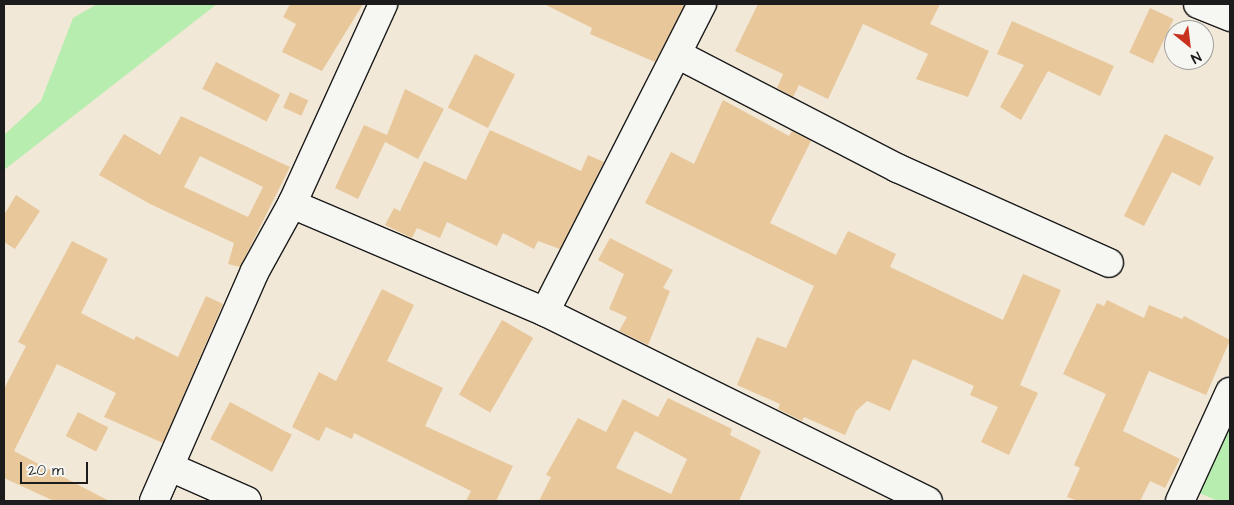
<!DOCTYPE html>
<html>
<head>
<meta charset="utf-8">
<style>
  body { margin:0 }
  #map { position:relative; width:1234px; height:505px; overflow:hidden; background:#f2e8d8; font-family:"Architects Daughter",sans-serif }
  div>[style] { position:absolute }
  .green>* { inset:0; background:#b7edaf }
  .building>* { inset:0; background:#e8c79a; transform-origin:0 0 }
  .roads { filter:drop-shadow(1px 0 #1c1c1c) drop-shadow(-1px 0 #1c1c1c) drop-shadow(0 1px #1c1c1c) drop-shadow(0 -1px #1c1c1c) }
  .minor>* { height:28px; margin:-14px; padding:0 14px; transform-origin:14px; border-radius:14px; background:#f6f6f2 }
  span { translate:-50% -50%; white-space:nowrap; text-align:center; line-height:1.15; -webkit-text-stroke:4.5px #f6f6f2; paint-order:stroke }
  .frame { position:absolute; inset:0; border:5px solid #1c1c1c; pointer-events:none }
  .north { position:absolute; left:1164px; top:20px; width:50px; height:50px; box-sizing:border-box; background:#f6f6f2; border:1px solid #9f9f9c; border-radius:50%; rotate:151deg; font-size:14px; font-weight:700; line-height:20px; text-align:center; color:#1c1c1c }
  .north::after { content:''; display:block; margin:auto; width:18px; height:22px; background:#c8321e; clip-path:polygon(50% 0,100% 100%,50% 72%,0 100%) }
  .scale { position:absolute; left:20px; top:462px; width:68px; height:22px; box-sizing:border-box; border:2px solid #1c1c1c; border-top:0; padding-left:6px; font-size:15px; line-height:18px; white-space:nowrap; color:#1c1c1c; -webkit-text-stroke:4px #f6f6f2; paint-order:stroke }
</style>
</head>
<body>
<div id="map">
  <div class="green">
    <div style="clip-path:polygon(97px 4px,217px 4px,4px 170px,4px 135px,41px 101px,73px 18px)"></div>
    <div style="clip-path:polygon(1230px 386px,1230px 501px,1218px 501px,1197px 492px)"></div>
  </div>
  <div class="building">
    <div style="clip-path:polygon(290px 4px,363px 4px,322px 71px,282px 52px,296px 24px,283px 17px)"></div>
    <div style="clip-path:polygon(544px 4px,685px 4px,655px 62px,590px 34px,592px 28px)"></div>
    <div style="clip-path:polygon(758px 4px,940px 4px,930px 24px,989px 51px,968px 97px,916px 79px,928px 54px,863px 24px,828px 99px,799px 85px,793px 97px,777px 88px,783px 74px,735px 51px)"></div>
    <div style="left:1150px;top:8px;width:26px;height:49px;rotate:25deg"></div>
    <div style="clip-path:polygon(1012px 21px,1114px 66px,1100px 96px,1048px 71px,1021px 120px,1000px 107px,1024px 65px,997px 54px)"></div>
    <div style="left:475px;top:54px;width:45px;height:60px;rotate:27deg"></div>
    <div style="left:216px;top:62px;width:72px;height:30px;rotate:27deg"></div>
    <div style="clip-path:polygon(405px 89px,444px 109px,418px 159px,385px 142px,358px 199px,335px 188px,364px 125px,387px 135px)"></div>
    <div style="left:290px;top:92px;width:20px;height:17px;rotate:24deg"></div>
    <div style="clip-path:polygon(723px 100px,789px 136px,792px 131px,811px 141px,770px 223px,836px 255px,848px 231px,896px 254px,890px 267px,1003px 320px,1023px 274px,1061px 290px,1020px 385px,1038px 393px,1009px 455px,981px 442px,998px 407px,970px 395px,974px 386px,913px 359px,890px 411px,867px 401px,856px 411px,845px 435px,804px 417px,802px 421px,778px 409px,780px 404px,737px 385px,757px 337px,786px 348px,814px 286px,645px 203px,671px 152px,694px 164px)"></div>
    <div style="clip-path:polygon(evenodd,181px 116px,290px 167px,240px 267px,228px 264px,234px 243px,150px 204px,99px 175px,124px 134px,160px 155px,181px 116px,200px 156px,263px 187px,248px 217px,184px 187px,200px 156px)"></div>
    <div style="clip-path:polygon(490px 130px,581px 171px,588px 155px,604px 162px,560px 249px,538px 241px,534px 249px,503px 233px,497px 246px,447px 222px,440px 238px,417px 228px,412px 238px,385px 225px,394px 208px,400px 211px,424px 161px,466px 180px)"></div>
    <div style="clip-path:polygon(1165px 134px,1214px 157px,1200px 186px,1172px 172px,1144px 226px,1124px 216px)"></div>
    <div style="clip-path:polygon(16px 195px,40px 211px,15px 249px,4px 242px,4px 215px)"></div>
    <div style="clip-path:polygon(610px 238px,673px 270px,663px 288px,670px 291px,648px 345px,619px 331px,627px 317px,609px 309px,624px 274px,598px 260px)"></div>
    <div style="clip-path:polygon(72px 241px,108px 259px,81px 313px,134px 340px,136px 336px,178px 357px,206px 296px,223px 304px,163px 443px,104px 417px,116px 393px,57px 364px,14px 451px,109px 501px,54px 501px,4px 478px,4px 389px,26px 346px,18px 342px)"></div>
    <div style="clip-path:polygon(382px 289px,414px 305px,387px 361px,443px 388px,425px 426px,513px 466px,496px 501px,466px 501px,471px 491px,354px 433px,352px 439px,326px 427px,319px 441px,292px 427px,319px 372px,336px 381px)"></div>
    <div style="clip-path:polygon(1107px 300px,1144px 318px,1149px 305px,1182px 319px,1184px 316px,1230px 340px,1206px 395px,1149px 371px,1123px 431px,1180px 459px,1165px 488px,1150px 481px,1140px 501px,1078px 501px,1067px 497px,1080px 468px,1074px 465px,1106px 394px,1063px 374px,1097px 303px,1104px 306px)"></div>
    <div style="left:502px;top:320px;width:36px;height:86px;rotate:30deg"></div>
    <div style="clip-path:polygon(evenodd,668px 398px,732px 429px,730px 435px,761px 451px,739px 501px,539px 501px,551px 477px,546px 475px,578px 418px,606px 432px,623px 399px,658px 417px,668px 398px,635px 431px,687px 459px,671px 494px,616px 468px,635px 431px)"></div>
    <div style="left:230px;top:402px;width:70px;height:42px;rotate:28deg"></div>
    <div style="left:78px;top:412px;width:34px;height:27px;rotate:27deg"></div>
  </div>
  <div class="roads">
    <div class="minor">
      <div style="left:1198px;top:4px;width:35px;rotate:22deg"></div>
      <div style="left:679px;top:55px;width:246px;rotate:27.4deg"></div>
      <div style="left:897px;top:168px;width:232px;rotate:24.1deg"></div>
      <div style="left:292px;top:204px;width:275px;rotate:23.1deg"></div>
      <div style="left:545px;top:312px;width:427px;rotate:26.3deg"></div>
      <div style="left:545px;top:312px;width:346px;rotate:-63deg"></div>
      <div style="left:170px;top:467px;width:84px;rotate:23.8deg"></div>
      <div style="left:154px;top:501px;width:251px;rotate:-66.3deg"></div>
      <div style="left:255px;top:271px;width:77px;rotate:-61.1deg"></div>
      <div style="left:292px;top:204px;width:220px;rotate:-65.5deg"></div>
      <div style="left:1180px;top:501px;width:120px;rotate:-65.4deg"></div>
    </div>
  </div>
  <div class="frame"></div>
  <div class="north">N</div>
  <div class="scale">20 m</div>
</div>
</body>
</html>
